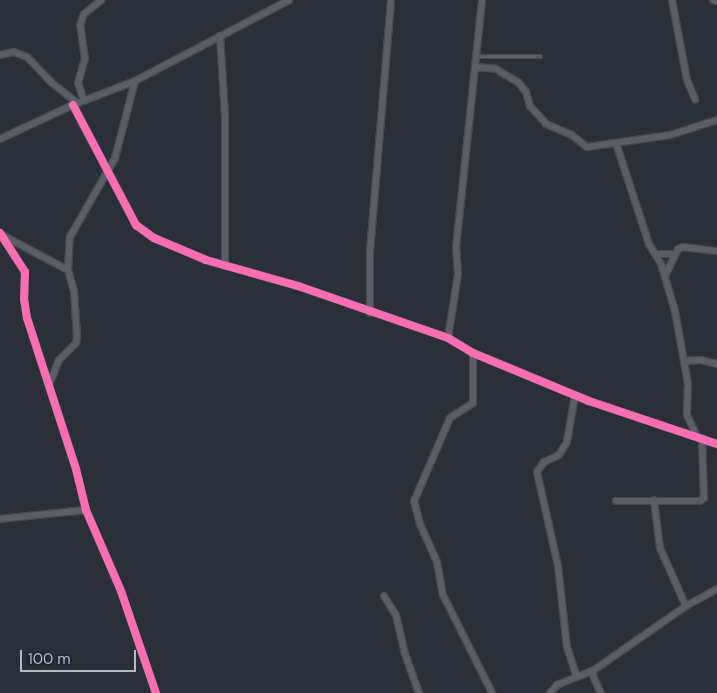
<!DOCTYPE html>
<html>
<head>
<meta charset="utf-8">
<style>
  body { margin:0 }
  #map { position:relative; width:717px; height:693px; overflow:hidden; background:#2b2f38; font-family:"DM Sans",sans-serif }
  div>[style] { position:absolute }
  .roads { filter:drop-shadow(1px 0 #474a51) drop-shadow(-1px 0 #474a51) drop-shadow(0 1px #474a51) drop-shadow(0 -1px #474a51) }
  .service>* { height:3px; margin:-1.5px; padding:0 1.5px; transform-origin:1.5px; border-radius:1.5px; background:#5b5e66 }
  .minor>* { height:6px; margin:-3px; padding:0 3px; transform-origin:3px; border-radius:3px; background:#5b5e66 }
  .cycleway>* { height:8px; margin:-4px; padding:0 4px; transform-origin:4px; border-radius:4px; background:#f96db3 }
  span { translate:-50% -50%; white-space:nowrap; text-align:center; line-height:1.15; -webkit-text-stroke:4px #1e2533; paint-order:stroke }
  .scale { position:absolute; left:20px; top:650px; width:116px; height:22px; box-sizing:border-box; border:2px solid #b5bbc9; border-top:0; padding-left:6px; font-size:15px; line-height:18px; white-space:nowrap; color:#b5bbc9; -webkit-text-stroke:4px #1e2533; paint-order:stroke }
</style>
</head>
<body>
<div id="map">
  <div class="roads">
    <div class="service">
      <div style="left:476px;top:56px;width:64px"></div>
    </div>
    <div class="minor">
      <div style="left:672px;top:0;width:81px;rotate:79.4deg"></div>
      <div style="left:687px;top:80px;width:21px;rotate:67deg"></div>
      <div style="left:713px;top:0;width:4px;rotate:14deg"></div>
      <div style="left:220px;top:36px;width:79px;rotate:86.4deg"></div>
      <div style="left:225px;top:115px;width:151px;rotate:90deg"></div>
      <div style="left:0;top:55px;width:14px;rotate:-12deg"></div>
      <div style="left:14px;top:52px;width:14px;rotate:21deg"></div>
      <div style="left:27px;top:57px;width:36px;rotate:46deg"></div>
      <div style="left:52px;top:83px;width:33px;rotate:38deg"></div>
      <div style="left:475px;top:67px;width:21px;rotate:5deg"></div>
      <div style="left:496px;top:69px;width:26px;rotate:31deg"></div>
      <div style="left:518px;top:82px;width:13px;rotate:51deg"></div>
      <div style="left:526px;top:92px;width:15px;rotate:74deg"></div>
      <div style="left:530px;top:106px;width:24px;rotate:48deg"></div>
      <div style="left:546px;top:124px;width:28px;rotate:23deg"></div>
      <div style="left:572px;top:135px;width:19px;rotate:39deg"></div>
      <div style="left:587px;top:147px;width:84px;rotate:-8.2deg"></div>
      <div style="left:670px;top:135px;width:49px;rotate:-17.7deg"></div>
      <div style="left:84px;top:101px;width:19px;rotate:-108deg"></div>
      <div style="left:78px;top:83px;width:25px;rotate:-74deg"></div>
      <div style="left:85px;top:59px;width:34px;rotate:-98deg"></div>
      <div style="left:80px;top:25px;width:12px;rotate:-70deg"></div>
      <div style="left:84px;top:14px;width:22px;rotate:-39deg"></div>
      <div style="left:73px;top:105px;width:136px;rotate:62.3deg"></div>
      <div style="left:136px;top:225px;width:22px;rotate:36deg"></div>
      <div style="left:154px;top:238px;width:56px;rotate:22.9deg"></div>
      <div style="left:206px;top:260px;width:96px;rotate:15.8deg"></div>
      <div style="left:298px;top:286px;width:159px;rotate:19.1deg"></div>
      <div style="left:448px;top:338px;width:29px;rotate:31deg"></div>
      <div style="left:473px;top:353px;width:126px;rotate:22.5deg"></div>
      <div style="left:589px;top:401px;width:135px;rotate:18.6deg"></div>
      <div style="left:0;top:139px;width:81px;rotate:-25deg"></div>
      <div style="left:73px;top:105px;width:66px;rotate:-21.2deg"></div>
      <div style="left:135px;top:81px;width:174px;rotate:-27.7deg"></div>
      <div style="left:616px;top:143px;width:106px;rotate:71.9deg"></div>
      <div style="left:649px;top:244px;width:23px;rotate:59deg"></div>
      <div style="left:661px;top:264px;width:49px;rotate:73.4deg"></div>
      <div style="left:675px;top:311px;width:74px;rotate:79.9deg"></div>
      <div style="left:688px;top:384px;width:31px;rotate:92deg"></div>
      <div style="left:687px;top:415px;width:23px;rotate:65deg"></div>
      <div style="left:0;top:233px;width:46px;rotate:57.3deg"></div>
      <div style="left:25px;top:272px;width:27px;rotate:92deg"></div>
      <div style="left:24px;top:299px;width:19px;rotate:81deg"></div>
      <div style="left:27px;top:318px;width:159px;rotate:72deg"></div>
      <div style="left:76px;top:469px;width:42px;rotate:76.3deg"></div>
      <div style="left:86px;top:510px;width:88px;rotate:66.6deg"></div>
      <div style="left:121px;top:591px;width:108px;rotate:71.1deg"></div>
      <div style="left:0;top:234px;width:77px;rotate:27.9deg"></div>
      <div style="left:656px;top:254px;width:17px"></div>
      <div style="left:665px;top:276px;width:30px;rotate:-64deg"></div>
      <div style="left:678px;top:249px;width:5px;rotate:-22deg"></div>
      <div style="left:683px;top:247px;width:34px;rotate:7deg"></div>
      <div style="left:370px;top:313px;width:62px;rotate:-90deg"></div>
      <div style="left:370px;top:251px;width:252px;rotate:-85.2deg"></div>
      <div style="left:448px;top:338px;width:65px;rotate:-81.1deg"></div>
      <div style="left:458px;top:274px;width:26px;rotate:-94deg"></div>
      <div style="left:456px;top:248px;width:249px;rotate:-84deg"></div>
      <div style="left:473px;top:353px;width:50px;rotate:90deg"></div>
      <div style="left:473px;top:403px;width:27px;rotate:147deg"></div>
      <div style="left:450px;top:418px;width:90px;rotate:113.4deg"></div>
      <div style="left:414px;top:501px;width:24px;rotate:75deg"></div>
      <div style="left:420px;top:524px;width:42px;rotate:65.9deg"></div>
      <div style="left:437px;top:562px;width:34px;rotate:80deg"></div>
      <div style="left:443px;top:595px;width:110px;rotate:63.4deg"></div>
      <div style="left:684px;top:361px;width:17px;rotate:-3deg"></div>
      <div style="left:701px;top:360px;width:16px;rotate:14deg"></div>
      <div style="left:49px;top:385px;width:27px;rotate:-68deg"></div>
      <div style="left:59px;top:360px;width:24px;rotate:-45deg"></div>
      <div style="left:76px;top:343px;width:6px;rotate:-81deg"></div>
      <div style="left:77px;top:337px;width:46px;rotate:-93.7deg"></div>
      <div style="left:74px;top:291px;width:22px;rotate:-106deg"></div>
      <div style="left:68px;top:270px;width:33px;rotate:-87deg"></div>
      <div style="left:70px;top:237px;width:91px;rotate:-60.3deg"></div>
      <div style="left:115px;top:158px;width:80px;rotate:-75.4deg"></div>
      <div style="left:575px;top:395px;width:48px;rotate:99.7deg"></div>
      <div style="left:567px;top:442px;width:15px;rotate:122deg"></div>
      <div style="left:559px;top:455px;width:17px;rotate:155deg"></div>
      <div style="left:544px;top:462px;width:12px;rotate:125deg"></div>
      <div style="left:537px;top:472px;width:96px;rotate:77.4deg"></div>
      <div style="left:558px;top:566px;width:81px;rotate:83.7deg"></div>
      <div style="left:567px;top:647px;width:32px;rotate:72deg"></div>
      <div style="left:654px;top:500px;width:48px;rotate:82.9deg"></div>
      <div style="left:660px;top:548px;width:64px;rotate:65.9deg"></div>
      <div style="left:616px;top:501px;width:84px"></div>
      <div style="left:700px;top:501px;width:5px;rotate:-37deg"></div>
      <div style="left:704px;top:498px;width:60px;rotate:-91.9deg"></div>
      <div style="left:0;top:519px;width:86px;rotate:-6deg"></div>
      <div style="left:384px;top:596px;width:22px;rotate:58deg"></div>
      <div style="left:396px;top:615px;width:37px;rotate:77deg"></div>
      <div style="left:404px;top:651px;width:45px;rotate:70.3deg"></div>
      <div style="left:591px;top:671px;width:24px;rotate:66deg"></div>
      <div style="left:550px;top:693px;width:11px;rotate:-49deg"></div>
      <div style="left:557px;top:685px;width:40px;rotate:-22deg"></div>
      <div style="left:594px;top:670px;width:112px;rotate:-34.8deg"></div>
      <div style="left:686px;top:606px;width:35px;rotate:-29deg"></div>
    </div>
  </div>
  <div class="cycleway">
    <div style="left:73px;top:105px;width:136px;rotate:62.3deg"></div>
    <div style="left:136px;top:225px;width:22px;rotate:36deg"></div>
    <div style="left:154px;top:238px;width:56px;rotate:22.9deg"></div>
    <div style="left:206px;top:260px;width:96px;rotate:15.8deg"></div>
    <div style="left:298px;top:286px;width:159px;rotate:19.1deg"></div>
    <div style="left:448px;top:338px;width:29px;rotate:31deg"></div>
    <div style="left:473px;top:353px;width:126px;rotate:22.5deg"></div>
    <div style="left:589px;top:401px;width:135px;rotate:18.6deg"></div>
    <div style="left:0;top:233px;width:46px;rotate:57.3deg"></div>
    <div style="left:25px;top:272px;width:27px;rotate:92deg"></div>
    <div style="left:24px;top:299px;width:19px;rotate:81deg"></div>
    <div style="left:27px;top:318px;width:159px;rotate:72deg"></div>
    <div style="left:76px;top:469px;width:42px;rotate:76.3deg"></div>
    <div style="left:86px;top:510px;width:88px;rotate:66.6deg"></div>
    <div style="left:121px;top:591px;width:108px;rotate:71.1deg"></div>
  </div>
  <div class="scale">100 m</div>
</div>
</body>
</html>
